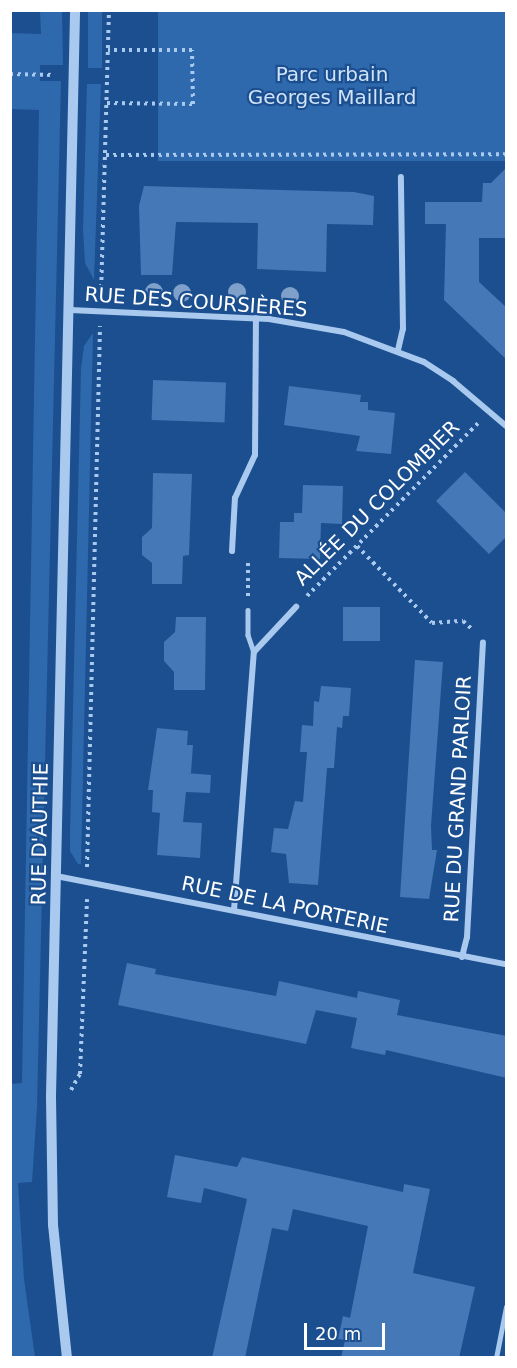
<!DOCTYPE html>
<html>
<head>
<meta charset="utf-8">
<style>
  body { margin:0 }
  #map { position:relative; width:517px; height:1368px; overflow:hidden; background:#1b4f8f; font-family:"DejaVu Sans",sans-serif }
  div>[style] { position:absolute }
  .green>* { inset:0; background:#2e69ad; transform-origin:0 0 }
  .building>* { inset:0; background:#4478b7; transform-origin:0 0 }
  .path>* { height:4px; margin-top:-2px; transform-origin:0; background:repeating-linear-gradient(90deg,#a9c9ee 0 3px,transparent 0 7.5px) }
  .service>* { height:4.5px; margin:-2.25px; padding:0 2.25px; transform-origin:2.25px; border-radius:2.25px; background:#a9c9ee }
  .minor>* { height:6px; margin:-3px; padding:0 3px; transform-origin:3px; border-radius:3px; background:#a9c9ee }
  .tertiary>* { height:10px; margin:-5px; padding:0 5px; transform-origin:5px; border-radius:5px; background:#a9c9ee }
  .trees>* { width:18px; height:18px; margin:-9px; border-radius:50%; background:#7ea0ca }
  span { translate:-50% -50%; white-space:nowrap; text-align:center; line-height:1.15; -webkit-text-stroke:4.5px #1b4f8f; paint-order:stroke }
  .park-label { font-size:20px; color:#cfe3fa }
  .street-label { font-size:20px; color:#fff }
  .frame { position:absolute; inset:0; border:12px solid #fff; pointer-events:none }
  .scale { position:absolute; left:304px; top:1323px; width:81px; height:27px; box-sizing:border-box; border:3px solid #fff; border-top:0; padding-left:8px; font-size:18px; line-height:21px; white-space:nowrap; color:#fff; -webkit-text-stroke:4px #1b4f8f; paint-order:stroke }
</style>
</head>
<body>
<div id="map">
  <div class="green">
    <div style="clip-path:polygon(62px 10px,63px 65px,40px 65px,40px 81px,61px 81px,37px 1107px,32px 1182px,18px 1183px,24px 1279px,35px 1357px,11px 1358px,10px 1084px,22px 1083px,39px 110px,11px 109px,10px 33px,41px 34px,40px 11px)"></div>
    <div style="left:88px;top:11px;width:14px;height:57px"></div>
    <div style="left:158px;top:11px;width:348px;height:150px"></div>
    <div style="clip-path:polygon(87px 84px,101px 84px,94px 280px,85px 263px,83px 230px)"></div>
    <div style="clip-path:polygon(93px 333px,81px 864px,78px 864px,70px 851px,70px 835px,81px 369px,84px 346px)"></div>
  </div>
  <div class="building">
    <div style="clip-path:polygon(507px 167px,507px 238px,479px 238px,479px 282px,507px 308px,507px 360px,444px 300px,446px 224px,425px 224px,425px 202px,482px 202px,483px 183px,491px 183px)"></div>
    <div style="clip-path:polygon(144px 186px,354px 192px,374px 196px,373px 225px,327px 224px,326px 272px,257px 269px,258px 223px,176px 222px,172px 275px,141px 275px,139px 206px)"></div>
    <div style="left:153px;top:380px;width:73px;height:40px;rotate:2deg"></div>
    <div style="clip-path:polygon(289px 386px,361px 395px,360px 402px,368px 402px,368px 410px,395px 413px,391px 454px,356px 451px,360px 436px,284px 425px)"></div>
    <div style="clip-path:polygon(465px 472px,507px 514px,507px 536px,489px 554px,436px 501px)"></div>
    <div style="clip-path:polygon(153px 473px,192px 474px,189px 555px,183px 556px,182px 584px,152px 584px,152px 563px,142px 555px,142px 537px,152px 528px)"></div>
    <div style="clip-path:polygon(303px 485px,343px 486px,342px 524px,321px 523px,320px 559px,279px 558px,280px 522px,294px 522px,294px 513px,302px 513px)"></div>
    <div style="left:343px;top:607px;width:37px;height:34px"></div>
    <div style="clip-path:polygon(176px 617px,206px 617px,205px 690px,174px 690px,174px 672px,164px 661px,164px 642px,175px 632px)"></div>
    <div style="clip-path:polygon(415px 660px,443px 662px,431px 826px,432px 850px,437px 850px,429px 899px,400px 897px)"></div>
    <div style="clip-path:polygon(321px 686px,351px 688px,349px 716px,343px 716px,342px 728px,337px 727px,334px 768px,327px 768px,318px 885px,289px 883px,286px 854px,271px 852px,274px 828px,288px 829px,295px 801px,303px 802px,307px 752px,300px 752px,302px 725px,313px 726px,314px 701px,319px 702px)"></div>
    <div style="clip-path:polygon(157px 728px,188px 731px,187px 745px,193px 745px,191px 773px,187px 773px,211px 775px,210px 793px,186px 792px,183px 822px,202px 823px,200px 858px,157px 855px,160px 813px,152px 812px,153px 790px,148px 790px)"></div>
    <div style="clip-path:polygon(127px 963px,156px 969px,155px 974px,276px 996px,279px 981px,357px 998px,358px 991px,400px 1000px,397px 1015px,507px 1036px,507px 1078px,386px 1050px,385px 1055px,351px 1048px,357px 1018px,316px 1010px,306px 1044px,118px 1005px)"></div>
    <div style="clip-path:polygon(175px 1155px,237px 1167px,242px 1157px,403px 1192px,404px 1184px,430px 1189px,413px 1273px,475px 1287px,459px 1358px,341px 1358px,345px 1340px,338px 1339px,343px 1316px,350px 1318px,368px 1226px,293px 1209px,288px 1231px,272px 1228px,245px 1358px,212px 1358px,247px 1199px,204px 1188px,201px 1203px,167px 1197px)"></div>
  </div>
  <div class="path">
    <div style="left:10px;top:74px;width:45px;rotate:1.3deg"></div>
    <div style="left:107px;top:103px;width:86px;rotate:0.7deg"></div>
    <div style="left:193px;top:104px;width:54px;rotate:-91.1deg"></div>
    <div style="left:192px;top:50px;width:84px;rotate:180deg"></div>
    <div style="left:106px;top:155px;width:400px;rotate:-0.1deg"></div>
    <div style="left:101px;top:295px;width:285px;rotate:-88.4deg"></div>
    <div style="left:357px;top:546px;width:107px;rotate:45.8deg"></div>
    <div style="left:432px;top:623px;width:31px;rotate:-4deg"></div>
    <div style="left:463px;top:621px;width:13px;rotate:42deg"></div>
    <div style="left:248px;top:596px;width:38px;rotate:-90deg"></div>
    <div style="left:307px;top:596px;width:245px;rotate:-45.3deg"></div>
    <div style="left:87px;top:867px;width:541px;rotate:-88.62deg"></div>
    <div style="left:71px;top:1090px;width:18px;rotate:-61deg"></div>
    <div style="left:80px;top:1074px;width:175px;rotate:-87.7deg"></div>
  </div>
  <div class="service">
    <div style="left:248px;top:610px;width:25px;rotate:90deg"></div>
    <div style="left:248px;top:635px;width:18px;rotate:71deg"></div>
    <div style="left:496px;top:1358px;width:52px;rotate:-78.9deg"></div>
  </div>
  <div class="minor">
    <div style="left:70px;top:310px;width:199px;rotate:2.6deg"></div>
    <div style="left:269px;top:319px;width:76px;rotate:9.8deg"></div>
    <div style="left:344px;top:332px;width:85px;rotate:20.6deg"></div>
    <div style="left:424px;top:362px;width:35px;rotate:33deg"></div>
    <div style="left:453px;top:381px;width:70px;rotate:40.3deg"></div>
    <div style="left:398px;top:350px;width:22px;rotate:-77deg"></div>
    <div style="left:403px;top:329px;width:152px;rotate:-90.8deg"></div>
    <div style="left:232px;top:551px;width:53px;rotate:-86.8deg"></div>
    <div style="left:235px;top:498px;width:47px;rotate:-65.1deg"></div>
    <div style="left:255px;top:455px;width:137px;rotate:-89.6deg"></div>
    <div style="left:56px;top:876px;width:459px;rotate:11.1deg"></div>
    <div style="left:234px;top:910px;width:259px;rotate:-85.6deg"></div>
    <div style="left:254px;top:652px;width:62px;rotate:-47deg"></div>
    <div style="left:462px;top:957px;width:21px;rotate:-76deg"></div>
    <div style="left:467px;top:937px;width:295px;rotate:-86.9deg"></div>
  </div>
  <div class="tertiary">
    <div style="left:67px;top:1358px;width:134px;rotate:-96deg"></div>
    <div style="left:53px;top:1225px;width:129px;rotate:-90.9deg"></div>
    <div style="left:51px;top:1096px;width:1086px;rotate:-88.73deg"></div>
  </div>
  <div class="trees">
    <div style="left:154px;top:292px"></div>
    <div style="left:237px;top:292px"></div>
    <div style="left:182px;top:293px"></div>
    <div style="left:290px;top:296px"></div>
  </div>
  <div class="park-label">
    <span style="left:332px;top:86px">Parc urbain<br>Georges Maillard</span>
  </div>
  <div class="street-label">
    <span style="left:196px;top:302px;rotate:4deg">RUE DES COURSIÈRES</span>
    <span style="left:377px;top:503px;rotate:-45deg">ALLÉE DU COLOMBIER</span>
    <span style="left:458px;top:799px;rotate:-87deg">RUE DU GRAND PARLOIR</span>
    <span style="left:40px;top:834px;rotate:-89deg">RUE D'AUTHIE</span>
    <span style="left:285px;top:905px;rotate:12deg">RUE DE LA PORTERIE</span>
  </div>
  <div class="frame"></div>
  <div class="scale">20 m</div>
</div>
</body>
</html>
